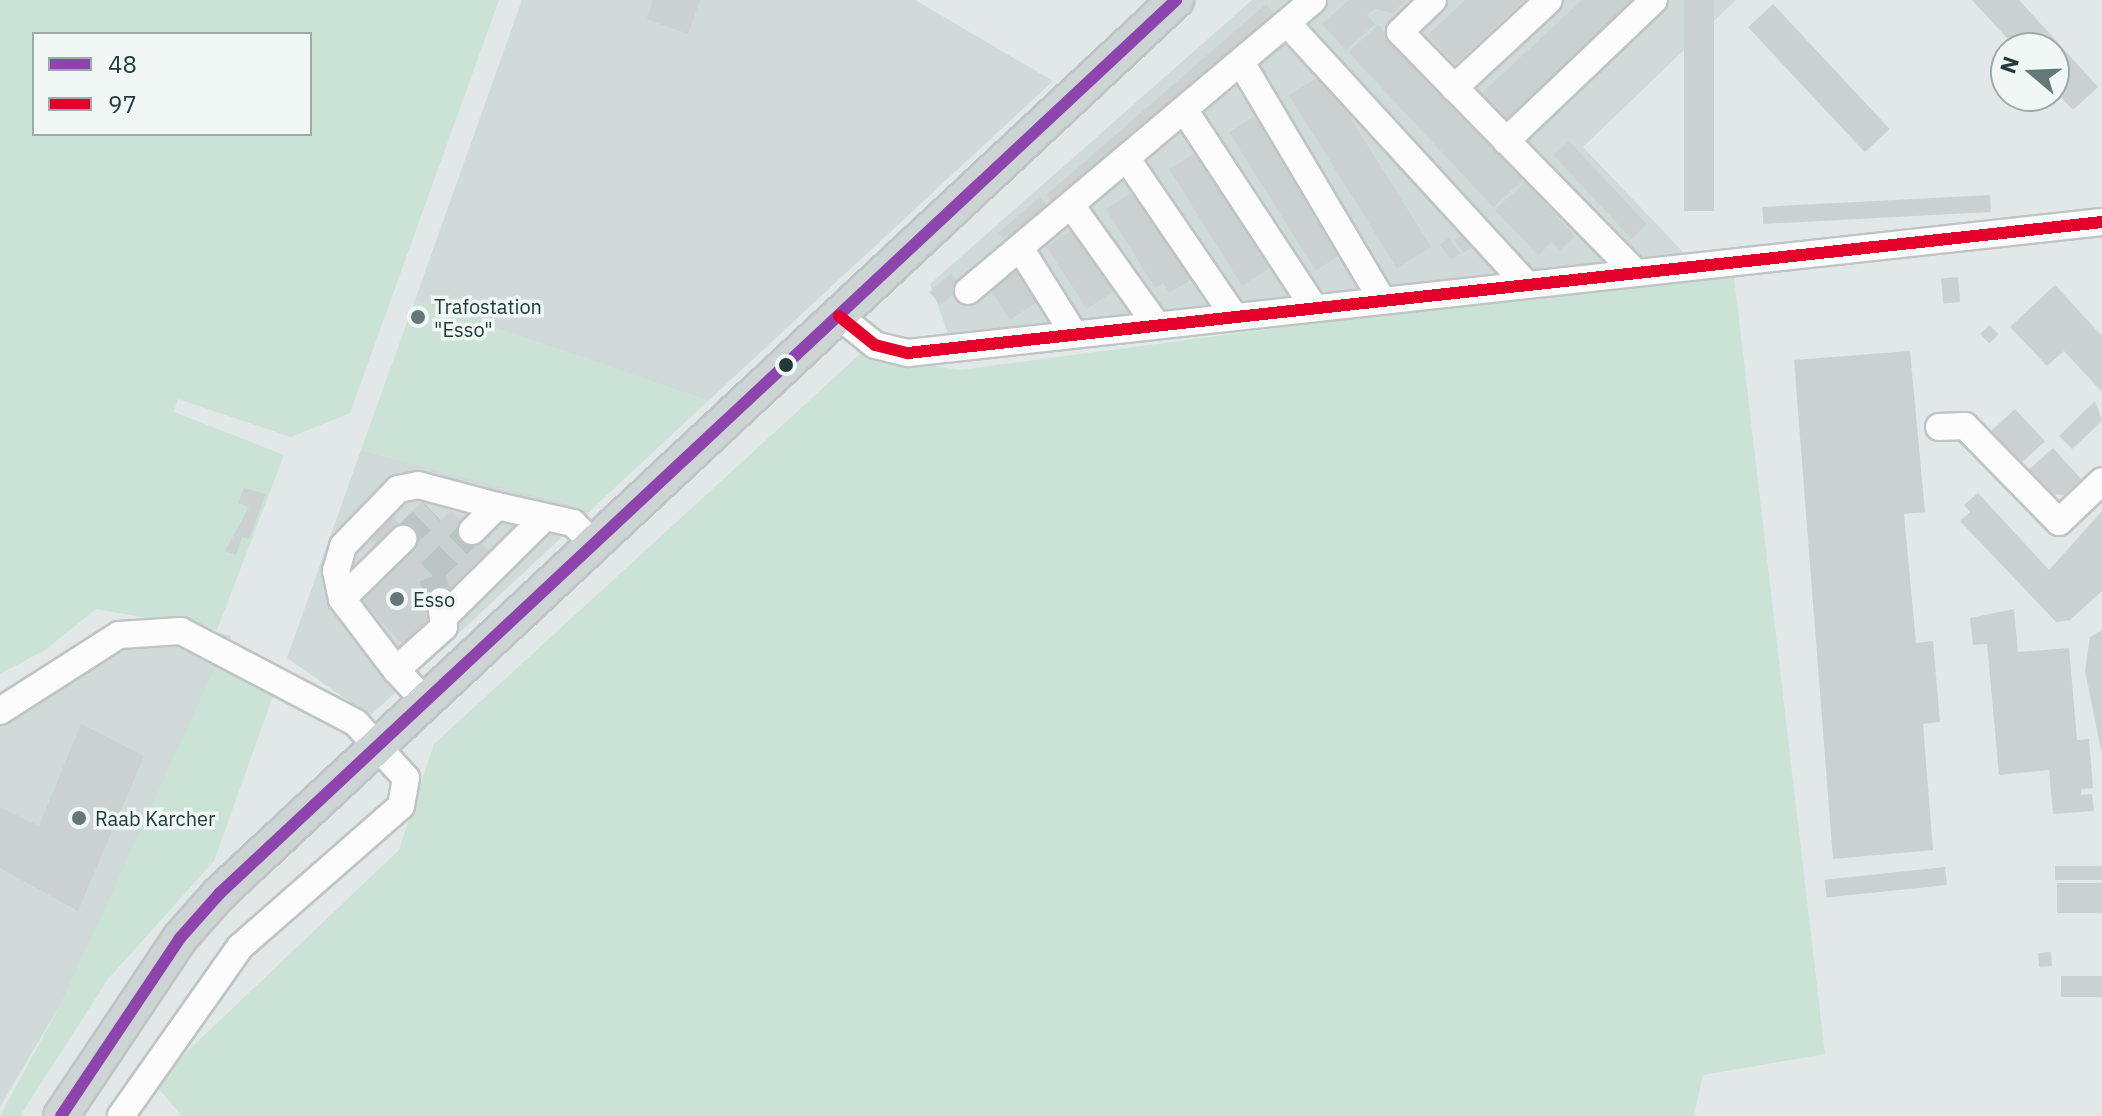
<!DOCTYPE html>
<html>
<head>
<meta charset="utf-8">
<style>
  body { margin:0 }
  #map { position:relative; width:2102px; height:1116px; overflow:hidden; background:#e2e8e7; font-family:"IBM Plex Sans",sans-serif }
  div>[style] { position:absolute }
  .built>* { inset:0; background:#d0dad8 }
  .green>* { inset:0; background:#cbe2d7 }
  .building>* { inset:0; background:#cbd1d0; transform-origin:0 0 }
  .minor-tunnel>* { height:26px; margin-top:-13px; transform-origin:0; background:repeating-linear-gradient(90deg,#bbc5c4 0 26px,transparent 0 39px) }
  .roads { filter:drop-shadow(2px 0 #bfc5c4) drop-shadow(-2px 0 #bfc5c4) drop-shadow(0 2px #bfc5c4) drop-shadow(0 -2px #bfc5c4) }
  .minor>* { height:26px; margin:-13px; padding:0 13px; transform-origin:13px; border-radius:13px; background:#fbfcfb }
  .major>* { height:34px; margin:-17px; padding:0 17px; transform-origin:17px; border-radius:17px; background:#cdd4d4 }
  .bus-1>* { height:12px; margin:-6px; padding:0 6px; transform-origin:6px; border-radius:6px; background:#8e44ad }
  .bus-2>* { height:12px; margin:-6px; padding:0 6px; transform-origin:6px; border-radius:6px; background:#e4002b }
  .dots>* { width:22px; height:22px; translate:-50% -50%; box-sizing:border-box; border:4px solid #f0f7f5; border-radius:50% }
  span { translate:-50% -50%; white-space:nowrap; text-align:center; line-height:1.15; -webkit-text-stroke:7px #f0f7f5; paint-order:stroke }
  .poi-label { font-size:20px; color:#203b3a }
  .left { translate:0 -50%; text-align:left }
  .legend { position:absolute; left:32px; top:32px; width:280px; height:104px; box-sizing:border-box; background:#f0f7f5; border:2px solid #9dacaa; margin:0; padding:10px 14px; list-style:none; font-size:24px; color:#203b3a }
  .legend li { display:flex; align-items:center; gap:16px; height:40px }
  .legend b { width:40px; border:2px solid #9dacaa }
  .north { position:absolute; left:1990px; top:32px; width:80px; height:80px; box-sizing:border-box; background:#f0f7f5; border:2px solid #9dacaa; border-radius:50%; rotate:289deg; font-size:22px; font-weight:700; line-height:32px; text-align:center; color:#203b3a }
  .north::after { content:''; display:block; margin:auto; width:28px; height:36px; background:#647877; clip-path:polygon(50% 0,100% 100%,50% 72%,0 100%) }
</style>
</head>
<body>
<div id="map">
  <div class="built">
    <div style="clip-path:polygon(522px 0,915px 0,1053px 81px,708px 401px,415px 300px)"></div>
    <div style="clip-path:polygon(1252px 0,1736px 0,1583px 147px,1684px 253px,950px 339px,930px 284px)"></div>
    <div style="clip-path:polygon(361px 450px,591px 510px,370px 716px,287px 658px)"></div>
    <div style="clip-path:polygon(161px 616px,231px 636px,63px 1000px,0 1107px,0 702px,117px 647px)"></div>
  </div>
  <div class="green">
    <div style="clip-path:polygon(evenodd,0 0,499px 0,350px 413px,291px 437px,178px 399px,174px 412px,284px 455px,217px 630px,96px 609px,45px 650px,0 674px,0 0,34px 34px,310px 34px,310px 134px,34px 134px,34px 34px)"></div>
    <div style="clip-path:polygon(1733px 268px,1825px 1054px,1703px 1075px,1694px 1116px,182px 1116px,154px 1083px,399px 850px,434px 744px,860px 354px,960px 370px)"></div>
    <div style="clip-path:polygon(415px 300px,708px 401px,591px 510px,361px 450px)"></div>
    <div style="clip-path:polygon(216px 665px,274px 693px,214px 861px,108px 979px,20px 1116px,0 1116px,63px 1000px)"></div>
  </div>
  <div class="building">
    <div style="clip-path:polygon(653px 0,700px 0,688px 34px,647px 19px)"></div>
    <div style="clip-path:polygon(1349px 0,1407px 0,1393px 13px,1375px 9px,1367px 15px,1375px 24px,1346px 50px,1322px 24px)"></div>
    <div style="clip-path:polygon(1465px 0,1524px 0,1455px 64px,1428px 35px)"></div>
    <div style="clip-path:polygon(1582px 0,1640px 0,1510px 122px,1482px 93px)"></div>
    <div style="left:1684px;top:0;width:30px;height:211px"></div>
    <div style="clip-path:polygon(1972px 0,2019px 0,2098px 87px,2073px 110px,2054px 90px,2054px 48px,2016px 48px)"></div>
    <div style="left:1266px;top:4px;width:18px;height:291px;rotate:49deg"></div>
    <div style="left:1773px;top:4px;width:171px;height:34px;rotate:47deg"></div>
    <div style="left:1378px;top:25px;width:212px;height:40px;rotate:47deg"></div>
    <div style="left:1323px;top:74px;width:204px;height:40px;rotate:58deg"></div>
    <div style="left:1263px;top:111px;width:163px;height:40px;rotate:58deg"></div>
    <div style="left:1569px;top:141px;width:114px;height:21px;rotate:47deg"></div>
    <div style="left:1203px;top:148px;width:137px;height:40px;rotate:58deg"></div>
    <div style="clip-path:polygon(1525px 182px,1575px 236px,1560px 250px,1552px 242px,1538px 255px,1495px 210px)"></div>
    <div style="clip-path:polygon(1140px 187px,1196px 277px,1169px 293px,1163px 283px,1155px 288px,1106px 209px)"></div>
    <div style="left:1990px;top:195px;width:17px;height:228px;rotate:87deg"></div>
    <div style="left:1040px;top:197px;width:18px;height:55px;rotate:49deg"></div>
    <div style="left:1080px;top:225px;width:74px;height:40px;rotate:57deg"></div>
    <div style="left:1466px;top:231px;width:16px;height:15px;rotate:52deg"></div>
    <div style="left:1449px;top:238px;width:19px;height:11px;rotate:55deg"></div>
    <div style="left:1020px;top:262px;width:43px;height:40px;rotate:57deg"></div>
    <div style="left:951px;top:274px;width:17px;height:28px;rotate:50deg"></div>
    <div style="left:1958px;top:277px;width:25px;height:17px;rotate:85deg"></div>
    <div style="clip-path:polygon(2055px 285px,2102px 336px,2102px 392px,2064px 351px,2047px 366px,2010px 327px)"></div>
    <div style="left:415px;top:307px;width:12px;height:16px;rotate:20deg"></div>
    <div style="left:1990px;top:325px;width:13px;height:13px;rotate:48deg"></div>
    <div style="clip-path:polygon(1910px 351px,1925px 512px,1904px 514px,1916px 643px,1933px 641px,1940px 722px,1923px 724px,1933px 850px,1833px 859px,1794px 360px)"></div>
    <div style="clip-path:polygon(2095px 401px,2102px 421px,2072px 449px,2059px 436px)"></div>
    <div style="left:2015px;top:409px;width:44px;height:35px;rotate:47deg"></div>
    <div style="clip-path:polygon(2053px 448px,2081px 479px,2064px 495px,2046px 494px,2026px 472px)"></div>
    <div style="clip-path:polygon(244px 488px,266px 494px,249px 539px,242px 537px,236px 555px,225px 551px,249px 507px,238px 503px)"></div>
    <div style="clip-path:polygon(1978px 493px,2049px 570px,2102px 511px,2102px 591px,2070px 620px,2056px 622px,1960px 521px,1970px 512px,1964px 505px)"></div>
    <div style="clip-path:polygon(422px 501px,441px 521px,451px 511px,491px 553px,427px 614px,433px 620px,405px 647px,359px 598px,412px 548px,394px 529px,376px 547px,364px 534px,387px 511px,399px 524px)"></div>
    <div style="clip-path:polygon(2014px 609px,2018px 652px,2069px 648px,2077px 740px,2089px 739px,2093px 788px,2081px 789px,2081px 795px,2092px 794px,2094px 811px,2053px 814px,2049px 770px,1999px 775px,1987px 644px,1973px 645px,1970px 618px)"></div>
    <div style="clip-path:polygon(2102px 630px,2102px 750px,2101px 750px,2085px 671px,2090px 637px)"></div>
    <div style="clip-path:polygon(81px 724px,144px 756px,78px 911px,0 868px,0 807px,39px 826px)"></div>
    <div style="left:2102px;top:866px;width:14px;height:47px;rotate:90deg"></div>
    <div style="left:1945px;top:867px;width:18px;height:121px;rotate:84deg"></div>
    <div style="left:2102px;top:883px;width:30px;height:45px;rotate:90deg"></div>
    <div style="left:2051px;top:952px;width:14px;height:13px;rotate:86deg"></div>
    <div style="left:2102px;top:976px;width:21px;height:41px;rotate:90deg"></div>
  </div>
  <div class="minor-tunnel">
    <div style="left:403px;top:539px;width:40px;rotate:-44deg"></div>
    <div style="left:441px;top:601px;width:30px;rotate:-111deg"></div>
    <div style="left:430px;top:573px;width:59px;rotate:-45deg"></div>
  </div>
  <div class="roads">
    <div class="minor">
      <div style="left:1433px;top:0;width:46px;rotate:135.9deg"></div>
      <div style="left:1400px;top:32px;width:333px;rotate:45.6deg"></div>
      <div style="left:1287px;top:23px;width:351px;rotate:47.5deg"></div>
      <div style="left:1242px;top:64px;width:272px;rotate:59.3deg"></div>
      <div style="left:1454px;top:88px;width:129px;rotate:-42.8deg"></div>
      <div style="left:1185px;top:111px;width:233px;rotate:56.7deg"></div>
      <div style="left:1506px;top:141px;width:204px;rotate:-43.6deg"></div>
      <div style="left:1127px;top:159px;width:190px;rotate:55.7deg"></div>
      <div style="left:1071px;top:205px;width:146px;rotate:54.5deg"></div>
      <div style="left:1020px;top:248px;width:102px;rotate:57.9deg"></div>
      <div style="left:968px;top:291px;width:451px;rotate:-40.1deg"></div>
      <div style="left:839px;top:316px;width:46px;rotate:38.9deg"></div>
      <div style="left:875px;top:345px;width:34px;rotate:14deg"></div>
      <div style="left:908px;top:353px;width:1201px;rotate:-6.26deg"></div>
      <div style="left:1939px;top:427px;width:26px;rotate:-2deg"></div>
      <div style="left:1965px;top:426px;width:134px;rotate:45.6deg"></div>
      <div style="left:2059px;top:522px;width:59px;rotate:-43.6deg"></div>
      <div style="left:472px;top:531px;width:35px;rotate:-45deg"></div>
      <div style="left:497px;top:506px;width:78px;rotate:12.6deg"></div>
      <div style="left:573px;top:523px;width:30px;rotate:46deg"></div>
      <div style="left:342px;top:599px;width:86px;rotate:-44.5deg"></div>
      <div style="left:446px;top:615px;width:138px;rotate:-44.7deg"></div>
      <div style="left:396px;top:670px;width:89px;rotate:-127.3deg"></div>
      <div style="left:342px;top:599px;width:29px;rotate:-102deg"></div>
      <div style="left:336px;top:571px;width:26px;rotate:-74deg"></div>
      <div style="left:343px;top:546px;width:79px;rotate:-46deg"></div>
      <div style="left:398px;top:489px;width:20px;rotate:-11deg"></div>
      <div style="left:418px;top:485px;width:82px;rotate:14.9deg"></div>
      <div style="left:425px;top:701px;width:42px;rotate:-133.1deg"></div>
      <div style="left:396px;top:670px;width:64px;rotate:-41.9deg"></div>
      <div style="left:444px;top:627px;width:26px;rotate:-97deg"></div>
      <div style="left:0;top:711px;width:141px;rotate:-32.6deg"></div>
      <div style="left:119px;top:635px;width:62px;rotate:-3.7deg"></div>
      <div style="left:181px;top:631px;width:198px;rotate:27.7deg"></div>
      <div style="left:356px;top:723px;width:74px;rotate:47.7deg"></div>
      <div style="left:406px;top:778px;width:28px;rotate:100deg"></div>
      <div style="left:401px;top:806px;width:214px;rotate:138.8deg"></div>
      <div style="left:240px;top:947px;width:207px;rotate:125.2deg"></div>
    </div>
    <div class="major">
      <div style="left:61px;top:1116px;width:214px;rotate:-56.2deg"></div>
      <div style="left:180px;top:938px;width:59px;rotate:-48.4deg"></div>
      <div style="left:219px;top:894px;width:1310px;rotate:-43.05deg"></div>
    </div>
  </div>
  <div class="bus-1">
    <div style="left:61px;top:1116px;width:214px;rotate:-56.2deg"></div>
    <div style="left:180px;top:938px;width:59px;rotate:-48.4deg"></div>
    <div style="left:219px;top:894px;width:1310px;rotate:-43.05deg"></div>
  </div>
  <div class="bus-2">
    <div style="left:839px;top:316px;width:46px;rotate:38.9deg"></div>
    <div style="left:875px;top:345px;width:34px;rotate:14deg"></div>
    <div style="left:908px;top:353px;width:1201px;rotate:-6.26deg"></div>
  </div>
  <div class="dots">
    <div style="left:418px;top:317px;background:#647877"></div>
    <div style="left:786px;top:365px;background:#203b3a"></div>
    <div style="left:397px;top:599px;background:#647877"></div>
    <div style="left:79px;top:818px;background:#647877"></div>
  </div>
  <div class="poi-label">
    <span class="left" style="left:434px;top:318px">Trafostation<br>"Esso"</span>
    <span class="left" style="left:413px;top:599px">Esso</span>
    <span class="left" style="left:95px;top:818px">Raab Karcher</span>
  </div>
  <ul class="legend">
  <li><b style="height:10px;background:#8e44ad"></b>48</li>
  <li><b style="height:10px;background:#e4002b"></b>97</li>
  </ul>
  <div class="north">N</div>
</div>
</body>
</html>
